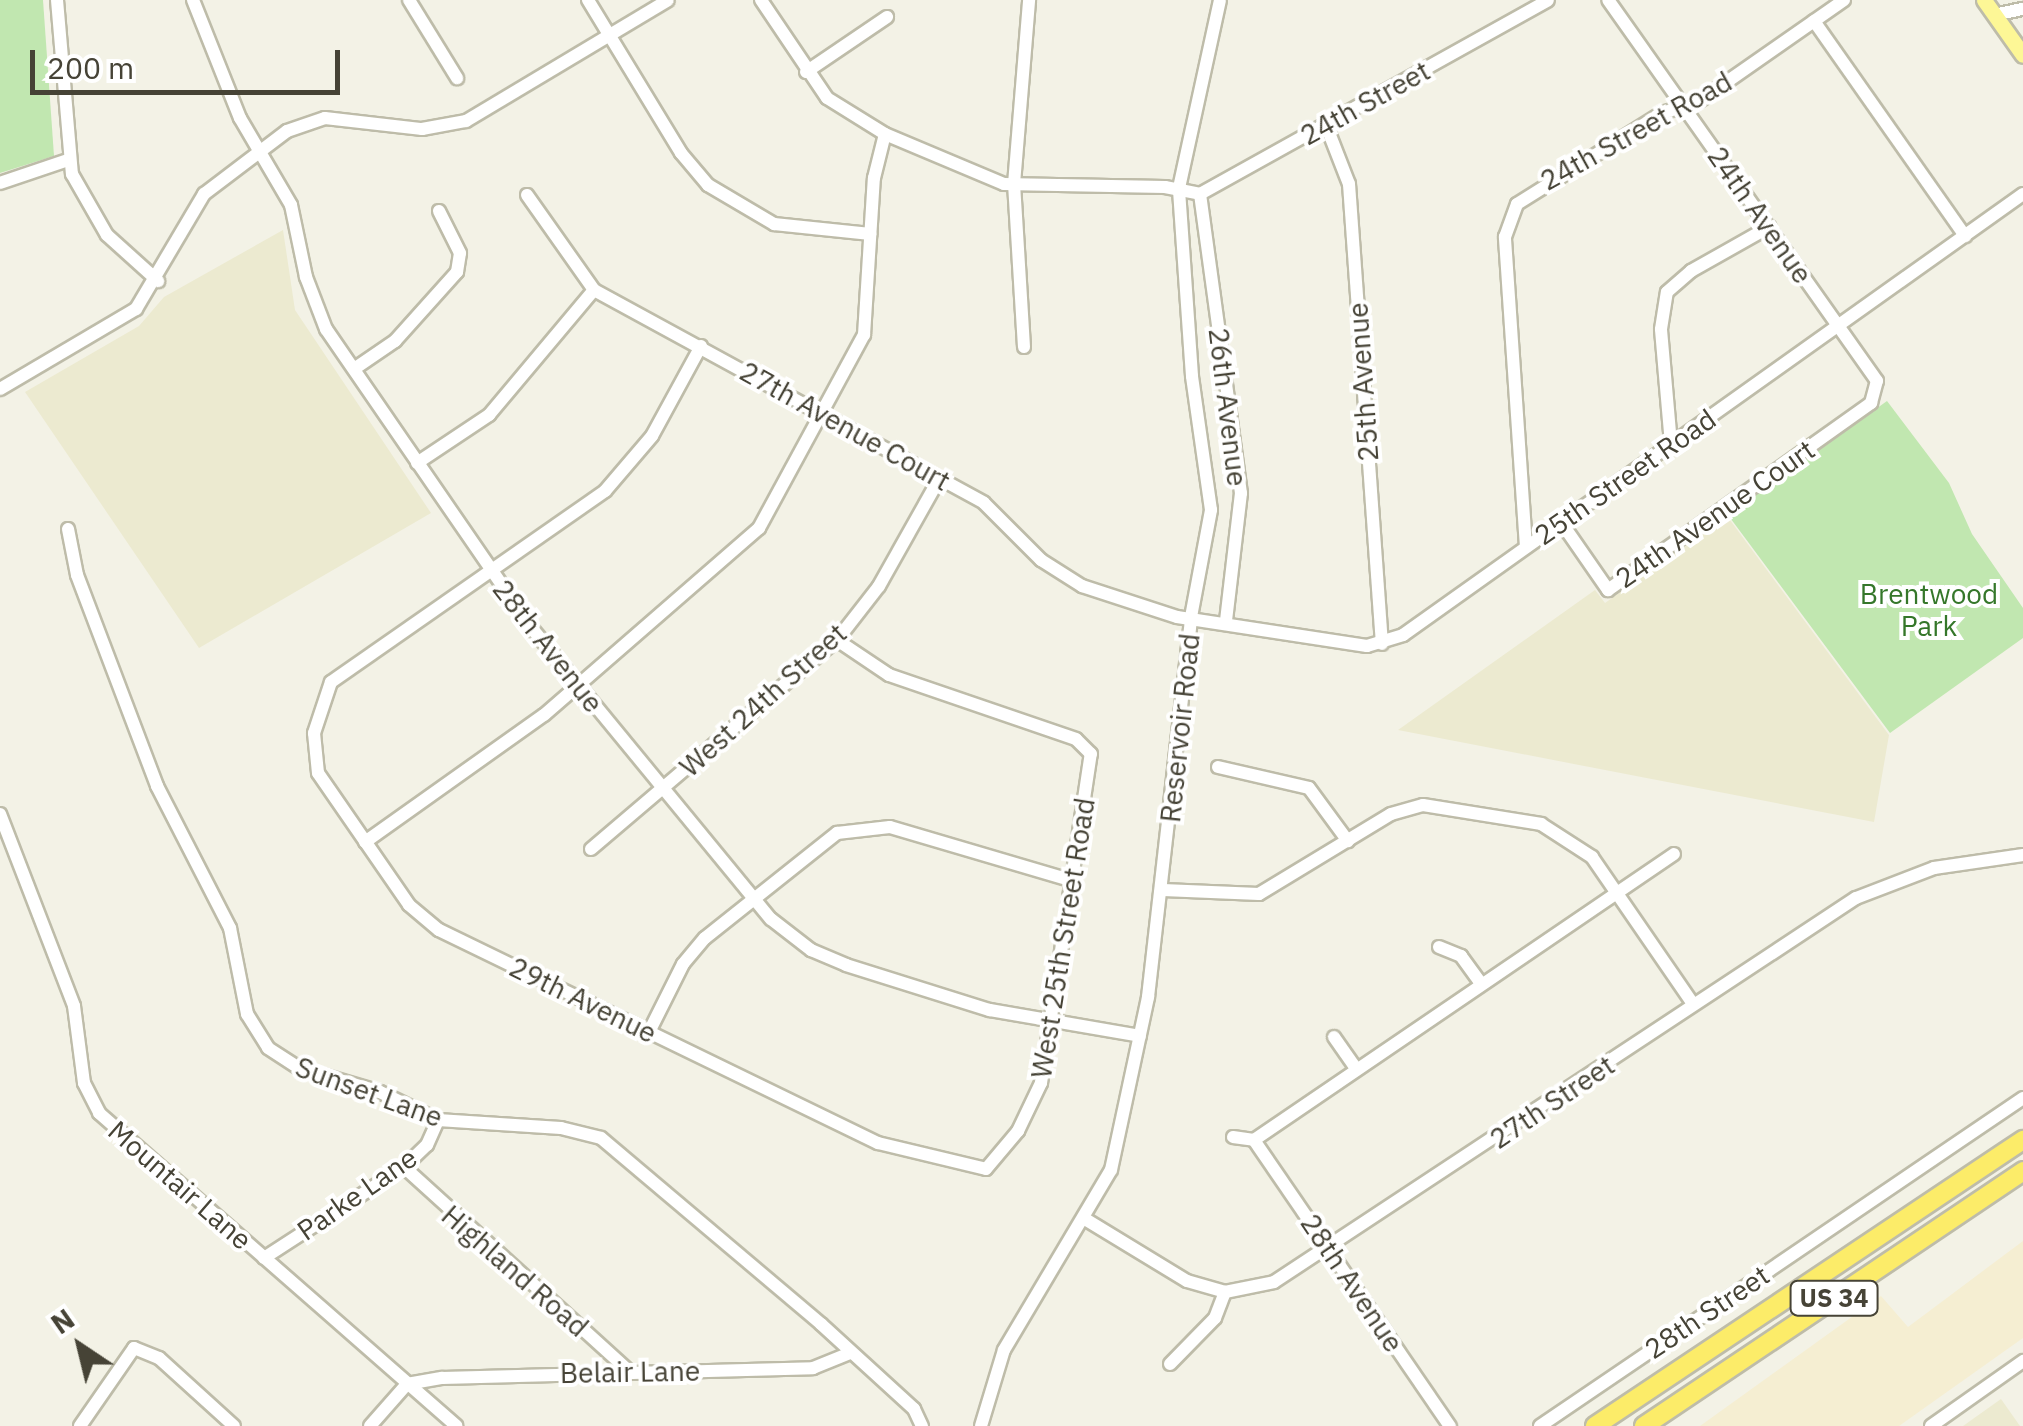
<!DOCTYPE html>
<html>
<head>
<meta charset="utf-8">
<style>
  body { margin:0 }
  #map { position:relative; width:2023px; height:1426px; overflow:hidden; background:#f3f2e6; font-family:"IBM Plex Sans",sans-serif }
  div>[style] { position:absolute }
  .commercial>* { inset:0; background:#f5eed2 }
  .education>* { inset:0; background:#ecead0 }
  .green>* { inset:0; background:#c1e7b0 }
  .roads { filter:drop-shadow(2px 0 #bebca9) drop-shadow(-2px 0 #bebca9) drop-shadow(0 2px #bebca9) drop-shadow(0 -2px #bebca9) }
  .minor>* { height:12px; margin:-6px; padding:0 6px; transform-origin:6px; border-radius:6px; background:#fff }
  .major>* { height:15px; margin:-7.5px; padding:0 7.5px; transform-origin:7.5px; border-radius:7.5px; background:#fdf796 }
  .highway>* { height:18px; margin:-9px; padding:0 9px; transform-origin:9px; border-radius:9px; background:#fcec69 }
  span { translate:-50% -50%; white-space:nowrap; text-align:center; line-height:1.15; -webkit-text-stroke:8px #fff; paint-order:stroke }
  .shield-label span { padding:2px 8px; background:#fff; border:2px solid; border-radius:8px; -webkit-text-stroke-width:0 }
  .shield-label { font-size:25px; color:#464336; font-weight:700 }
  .street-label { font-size:28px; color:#464336 }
  .park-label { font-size:28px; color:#35772a }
  .north { position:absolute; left:30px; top:1296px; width:100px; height:100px; -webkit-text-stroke:8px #fff; paint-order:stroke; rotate:325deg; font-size:28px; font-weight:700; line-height:40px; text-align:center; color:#464336 }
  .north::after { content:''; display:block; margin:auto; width:35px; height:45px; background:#464336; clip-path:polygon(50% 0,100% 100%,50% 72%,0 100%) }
  .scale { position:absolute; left:30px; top:50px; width:310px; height:45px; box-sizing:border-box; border:5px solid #464336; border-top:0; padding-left:12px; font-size:30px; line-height:35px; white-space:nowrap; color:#464336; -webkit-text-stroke:8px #fff; paint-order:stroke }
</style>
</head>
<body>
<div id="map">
  <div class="commercial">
    <div style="clip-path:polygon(2023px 1241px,2023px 1338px,1899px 1426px,1700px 1426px,1881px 1296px,1908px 1327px)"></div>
  </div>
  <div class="education">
    <div style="clip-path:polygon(283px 230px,295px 310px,431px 513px,199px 648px,25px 392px,139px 326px,164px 297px)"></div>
    <div style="clip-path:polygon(1727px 516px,1889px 735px,1874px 822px,1398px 730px,1595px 590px,1605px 603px)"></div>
    <div style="clip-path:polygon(2001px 1399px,2020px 1426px,1963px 1426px)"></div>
  </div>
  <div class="green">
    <div style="clip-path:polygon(0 0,43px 0,54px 156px,0 173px)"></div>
    <div style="clip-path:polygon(1887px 401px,1949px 483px,1972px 534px,2023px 608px,2023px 638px,1890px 733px,1728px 515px)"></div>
  </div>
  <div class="roads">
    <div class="minor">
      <div style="left:57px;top:0;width:175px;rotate:85.1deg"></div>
      <div style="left:72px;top:174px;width:70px;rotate:60.2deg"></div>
      <div style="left:107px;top:235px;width:69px;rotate:42deg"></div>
      <div style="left:193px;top:0;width:127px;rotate:68.3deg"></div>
      <div style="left:240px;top:118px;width:101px;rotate:59.6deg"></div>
      <div style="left:291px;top:205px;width:74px;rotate:78.2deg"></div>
      <div style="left:306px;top:277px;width:56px;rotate:69deg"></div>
      <div style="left:326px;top:329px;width:360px;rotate:55.5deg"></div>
      <div style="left:530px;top:626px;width:379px;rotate:50.6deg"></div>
      <div style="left:771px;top:919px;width:51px;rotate:37.8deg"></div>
      <div style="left:811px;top:950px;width:38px;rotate:23deg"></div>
      <div style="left:846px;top:965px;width:151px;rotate:17.4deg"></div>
      <div style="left:990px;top:1010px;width:152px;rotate:9.8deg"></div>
      <div style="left:409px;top:0;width:92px;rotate:58.4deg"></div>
      <div style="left:588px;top:0;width:179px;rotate:58.7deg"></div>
      <div style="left:681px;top:153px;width:42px;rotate:49.8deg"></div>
      <div style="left:708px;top:185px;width:77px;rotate:30.6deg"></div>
      <div style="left:774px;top:224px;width:97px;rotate:5.9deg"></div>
      <div style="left:761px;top:0;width:118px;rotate:56deg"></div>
      <div style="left:827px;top:98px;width:68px;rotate:31.8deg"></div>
      <div style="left:885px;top:134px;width:129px;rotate:22.8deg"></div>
      <div style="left:1004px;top:184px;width:161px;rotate:1.1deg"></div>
      <div style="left:1165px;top:187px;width:36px;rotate:11deg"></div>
      <div style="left:1200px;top:194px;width:398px;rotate:-29.1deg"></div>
      <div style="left:1994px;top:15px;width:30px;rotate:-12deg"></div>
      <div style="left:1814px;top:21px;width:263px;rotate:54.9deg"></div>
      <div style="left:806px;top:72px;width:98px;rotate:-34.2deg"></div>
      <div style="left:1326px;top:125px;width:63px;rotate:68.7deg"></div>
      <div style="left:1349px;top:184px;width:461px;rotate:85.9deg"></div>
      <div style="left:0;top:183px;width:72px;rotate:-18.7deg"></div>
      <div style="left:1200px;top:194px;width:302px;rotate:82.2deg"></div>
      <div style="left:1241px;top:493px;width:128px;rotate:96.7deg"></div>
      <div style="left:527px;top:195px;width:116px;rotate:54.8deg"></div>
      <div style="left:594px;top:290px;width:444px;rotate:28.6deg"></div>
      <div style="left:984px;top:503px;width:81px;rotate:45deg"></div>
      <div style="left:1041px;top:560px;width:49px;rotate:32.4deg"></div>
      <div style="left:1082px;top:586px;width:100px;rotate:18.1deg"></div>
      <div style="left:1177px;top:617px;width:192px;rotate:8.7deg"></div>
      <div style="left:1367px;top:646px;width:38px;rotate:-17deg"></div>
      <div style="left:1403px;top:635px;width:761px;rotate:-35.42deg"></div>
      <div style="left:701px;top:346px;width:102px;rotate:118.6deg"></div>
      <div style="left:652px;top:436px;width:72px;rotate:130.5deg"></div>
      <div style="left:605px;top:491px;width:334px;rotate:145.1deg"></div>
      <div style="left:331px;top:682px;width:54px;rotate:108.4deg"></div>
      <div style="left:314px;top:733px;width:40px;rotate:84.3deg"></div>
      <div style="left:318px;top:773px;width:160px;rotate:55.4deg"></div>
      <div style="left:409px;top:905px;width:39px;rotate:40deg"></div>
      <div style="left:439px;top:930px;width:488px;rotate:25.9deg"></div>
      <div style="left:878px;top:1143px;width:111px;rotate:13.5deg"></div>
      <div style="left:986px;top:1169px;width:50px;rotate:-49.9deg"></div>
      <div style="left:1018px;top:1131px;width:53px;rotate:-64.4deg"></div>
      <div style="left:1041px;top:1083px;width:333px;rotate:-81.4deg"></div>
      <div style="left:1091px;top:754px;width:21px;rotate:-135deg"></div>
      <div style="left:1076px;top:739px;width:198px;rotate:-161.1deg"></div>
      <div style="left:889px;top:675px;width:63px;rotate:-146.1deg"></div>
      <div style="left:1024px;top:347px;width:163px;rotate:-93.5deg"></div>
      <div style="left:1014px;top:184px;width:185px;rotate:-85.3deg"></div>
      <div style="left:354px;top:369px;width:50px;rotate:-34.3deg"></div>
      <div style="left:395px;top:341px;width:93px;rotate:-48.1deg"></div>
      <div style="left:457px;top:272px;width:19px;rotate:-81deg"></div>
      <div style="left:460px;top:253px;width:47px;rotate:-116.6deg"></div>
      <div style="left:0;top:389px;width:158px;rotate:-30.5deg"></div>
      <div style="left:136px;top:309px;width:134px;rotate:-59.4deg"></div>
      <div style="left:204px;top:194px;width:104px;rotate:-37.2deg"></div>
      <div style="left:287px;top:131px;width:40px;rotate:-18.9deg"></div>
      <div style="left:325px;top:118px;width:98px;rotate:6.5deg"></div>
      <div style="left:422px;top:129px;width:45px;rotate:-10.3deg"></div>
      <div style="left:466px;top:121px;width:235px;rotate:-30.9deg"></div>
      <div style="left:1671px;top:444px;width:115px;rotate:-95deg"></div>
      <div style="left:1661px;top:329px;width:37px;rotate:-81deg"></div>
      <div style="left:1667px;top:292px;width:32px;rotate:-41deg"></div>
      <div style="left:1691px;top:271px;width:90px;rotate:-29.4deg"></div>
      <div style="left:417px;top:463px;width:87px;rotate:-33.7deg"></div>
      <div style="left:489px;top:415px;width:163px;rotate:-50deg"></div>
      <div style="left:1561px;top:522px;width:83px;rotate:55.3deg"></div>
      <div style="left:1608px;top:590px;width:323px;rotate:-35.4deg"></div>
      <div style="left:1871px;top:403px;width:23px;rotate:-75deg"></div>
      <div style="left:1877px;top:381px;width:466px;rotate:-125.2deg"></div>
      <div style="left:68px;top:529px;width:47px;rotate:78.9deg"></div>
      <div style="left:77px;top:575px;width:226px;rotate:69.2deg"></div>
      <div style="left:157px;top:786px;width:160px;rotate:62.8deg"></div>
      <div style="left:230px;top:928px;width:88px;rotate:78.8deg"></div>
      <div style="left:247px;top:1014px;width:40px;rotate:58deg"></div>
      <div style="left:268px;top:1048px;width:37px;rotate:33deg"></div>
      <div style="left:299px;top:1068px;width:84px;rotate:16.5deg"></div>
      <div style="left:380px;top:1092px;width:64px;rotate:25.8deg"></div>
      <div style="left:438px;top:1120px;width:123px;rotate:3.7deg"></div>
      <div style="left:561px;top:1128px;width:41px;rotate:14deg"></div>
      <div style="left:601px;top:1138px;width:288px;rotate:40.2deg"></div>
      <div style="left:821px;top:1324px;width:126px;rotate:42.4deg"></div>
      <div style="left:914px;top:1409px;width:19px;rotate:65deg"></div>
      <div style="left:1526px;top:547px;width:311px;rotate:-93.9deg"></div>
      <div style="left:1505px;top:237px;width:35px;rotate:-70deg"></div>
      <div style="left:1517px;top:204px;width:171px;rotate:-32.1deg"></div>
      <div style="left:1662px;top:113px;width:38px;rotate:-17deg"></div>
      <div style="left:1698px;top:102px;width:178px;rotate:-34.9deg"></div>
      <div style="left:1218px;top:767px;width:93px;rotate:13deg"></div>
      <div style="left:1309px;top:788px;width:66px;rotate:53.7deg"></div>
      <div style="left:0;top:814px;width:206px;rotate:68.9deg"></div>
      <div style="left:74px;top:1006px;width:78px;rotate:82.6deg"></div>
      <div style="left:84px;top:1083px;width:34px;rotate:63deg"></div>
      <div style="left:99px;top:1113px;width:475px;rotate:41.2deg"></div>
      <div style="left:365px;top:842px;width:219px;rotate:-35.4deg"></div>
      <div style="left:544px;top:715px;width:285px;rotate:-41deg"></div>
      <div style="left:759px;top:528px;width:220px;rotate:-61.5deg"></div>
      <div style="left:864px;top:335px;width:157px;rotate:-86.4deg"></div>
      <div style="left:874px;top:178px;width:45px;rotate:-76deg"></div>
      <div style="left:591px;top:849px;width:323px;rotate:-40.4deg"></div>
      <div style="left:837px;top:640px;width:68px;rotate:-52.1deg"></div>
      <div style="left:879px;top:586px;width:123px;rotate:-60.7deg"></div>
      <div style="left:1163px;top:890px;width:96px;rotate:2.4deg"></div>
      <div style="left:1259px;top:894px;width:154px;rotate:-31.2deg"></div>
      <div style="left:1391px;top:814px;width:33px;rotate:-16deg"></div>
      <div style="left:1423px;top:805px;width:120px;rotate:9.1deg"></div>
      <div style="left:1541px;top:824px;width:61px;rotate:32.9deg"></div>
      <div style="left:1592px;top:857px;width:178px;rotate:55.5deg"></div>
      <div style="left:1439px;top:947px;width:24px;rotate:22deg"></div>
      <div style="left:1461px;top:956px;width:32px;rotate:54deg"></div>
      <div style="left:649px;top:1032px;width:76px;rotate:-63.4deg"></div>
      <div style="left:683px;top:964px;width:34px;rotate:-50deg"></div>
      <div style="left:705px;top:938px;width:169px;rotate:-38.5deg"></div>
      <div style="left:837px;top:833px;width:53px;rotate:-6.5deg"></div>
      <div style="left:890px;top:827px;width:192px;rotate:16.4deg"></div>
      <div style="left:1334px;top:1037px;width:37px;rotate:55deg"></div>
      <div style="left:1233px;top:1137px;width:21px;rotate:8deg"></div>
      <div style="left:1254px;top:1140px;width:508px;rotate:-34.25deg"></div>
      <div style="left:1254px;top:1140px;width:347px;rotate:55.6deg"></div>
      <div style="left:404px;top:1167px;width:305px;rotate:42.2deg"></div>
      <div style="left:1085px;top:1219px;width:119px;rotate:31.3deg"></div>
      <div style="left:1187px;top:1281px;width:40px;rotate:16deg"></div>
      <div style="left:1225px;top:1292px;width:50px;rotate:-11.5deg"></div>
      <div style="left:1274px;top:1282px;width:697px;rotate:-33.42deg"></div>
      <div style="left:1856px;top:898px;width:84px;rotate:-21deg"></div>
      <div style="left:1934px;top:868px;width:90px;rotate:-8.3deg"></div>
      <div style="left:264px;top:1258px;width:167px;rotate:-33deg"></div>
      <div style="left:404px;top:1167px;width:32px;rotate:-44deg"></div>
      <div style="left:427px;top:1145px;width:27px;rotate:-66deg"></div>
      <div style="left:1170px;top:1364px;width:64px;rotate:-45.6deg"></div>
      <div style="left:1215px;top:1318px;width:28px;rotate:-69deg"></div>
      <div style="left:80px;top:1426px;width:95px;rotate:-55.3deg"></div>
      <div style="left:134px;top:1348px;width:27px;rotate:22deg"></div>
      <div style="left:159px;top:1358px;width:101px;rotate:42.2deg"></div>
      <div style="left:370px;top:1426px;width:56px;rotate:-48.6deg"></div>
      <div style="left:407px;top:1384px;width:36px;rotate:-10deg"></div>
      <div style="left:442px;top:1378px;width:371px;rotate:-1.5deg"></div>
      <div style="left:813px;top:1368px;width:40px;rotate:-22deg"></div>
      <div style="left:981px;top:1426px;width:79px;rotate:-73.2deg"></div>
      <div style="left:1004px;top:1350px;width:209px;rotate:-59.3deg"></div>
      <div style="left:1111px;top:1170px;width:177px;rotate:-77.9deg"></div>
      <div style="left:1148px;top:997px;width:382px;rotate:-83.5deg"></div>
      <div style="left:1191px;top:617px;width:109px;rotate:-79.4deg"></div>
      <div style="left:1211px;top:510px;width:135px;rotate:-98.1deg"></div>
      <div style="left:1192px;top:376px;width:188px;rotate:-94deg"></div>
      <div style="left:1179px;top:188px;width:192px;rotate:-77.7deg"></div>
      <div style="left:1540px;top:1426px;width:584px;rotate:-34.18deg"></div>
      <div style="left:1931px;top:1426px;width:113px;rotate:-35.2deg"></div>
    </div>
    <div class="major">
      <div style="left:1984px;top:0;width:67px;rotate:54.7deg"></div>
    </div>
    <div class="highway">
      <div style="left:1595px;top:1426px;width:515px;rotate:-33.75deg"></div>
      <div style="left:1644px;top:1426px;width:457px;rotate:-33.9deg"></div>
    </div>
  </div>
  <div class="shield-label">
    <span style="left:1834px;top:1298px">US 34</span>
  </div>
  <div class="street-label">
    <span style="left:1365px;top:103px;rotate:-29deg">24th Street</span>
    <span style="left:1636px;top:131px;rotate:-29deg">24th Street Road</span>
    <span style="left:1760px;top:215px;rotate:55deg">24th Avenue</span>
    <span style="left:1363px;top:382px;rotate:-94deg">25th Avenue</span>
    <span style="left:1228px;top:407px;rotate:83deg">26th Avenue</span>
    <span style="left:845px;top:426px;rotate:29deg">27th Avenue Court</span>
    <span style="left:1625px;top:477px;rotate:-35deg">25th Street Road</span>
    <span style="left:1715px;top:514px;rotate:-35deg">24th Avenue Court</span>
    <span style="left:548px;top:646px;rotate:52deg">28th Avenue</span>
    <span style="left:763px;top:700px;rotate:-42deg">West 24th Street</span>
    <span style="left:1180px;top:728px;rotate:-84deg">Reservoir Road</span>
    <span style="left:1063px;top:938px;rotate:-81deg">West 25th Street Road</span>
    <span style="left:583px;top:1000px;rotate:26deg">29th Avenue</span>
    <span style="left:369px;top:1092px;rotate:20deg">Sunset Lane</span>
    <span style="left:1552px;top:1102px;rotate:-34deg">27th Street</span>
    <span style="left:180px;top:1185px;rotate:41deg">Mountair Lane</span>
    <span style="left:357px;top:1194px;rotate:-35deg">Parke Lane</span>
    <span style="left:515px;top:1271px;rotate:41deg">Highland Road</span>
    <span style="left:1352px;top:1283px;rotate:56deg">28th Avenue</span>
    <span style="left:1707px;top:1312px;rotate:-34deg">28th Street</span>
    <span style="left:630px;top:1372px;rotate:-1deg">Belair Lane</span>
  </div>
  <div class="park-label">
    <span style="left:1929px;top:610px">Brentwood<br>Park</span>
  </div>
  <div class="north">N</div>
  <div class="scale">200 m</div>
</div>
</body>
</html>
